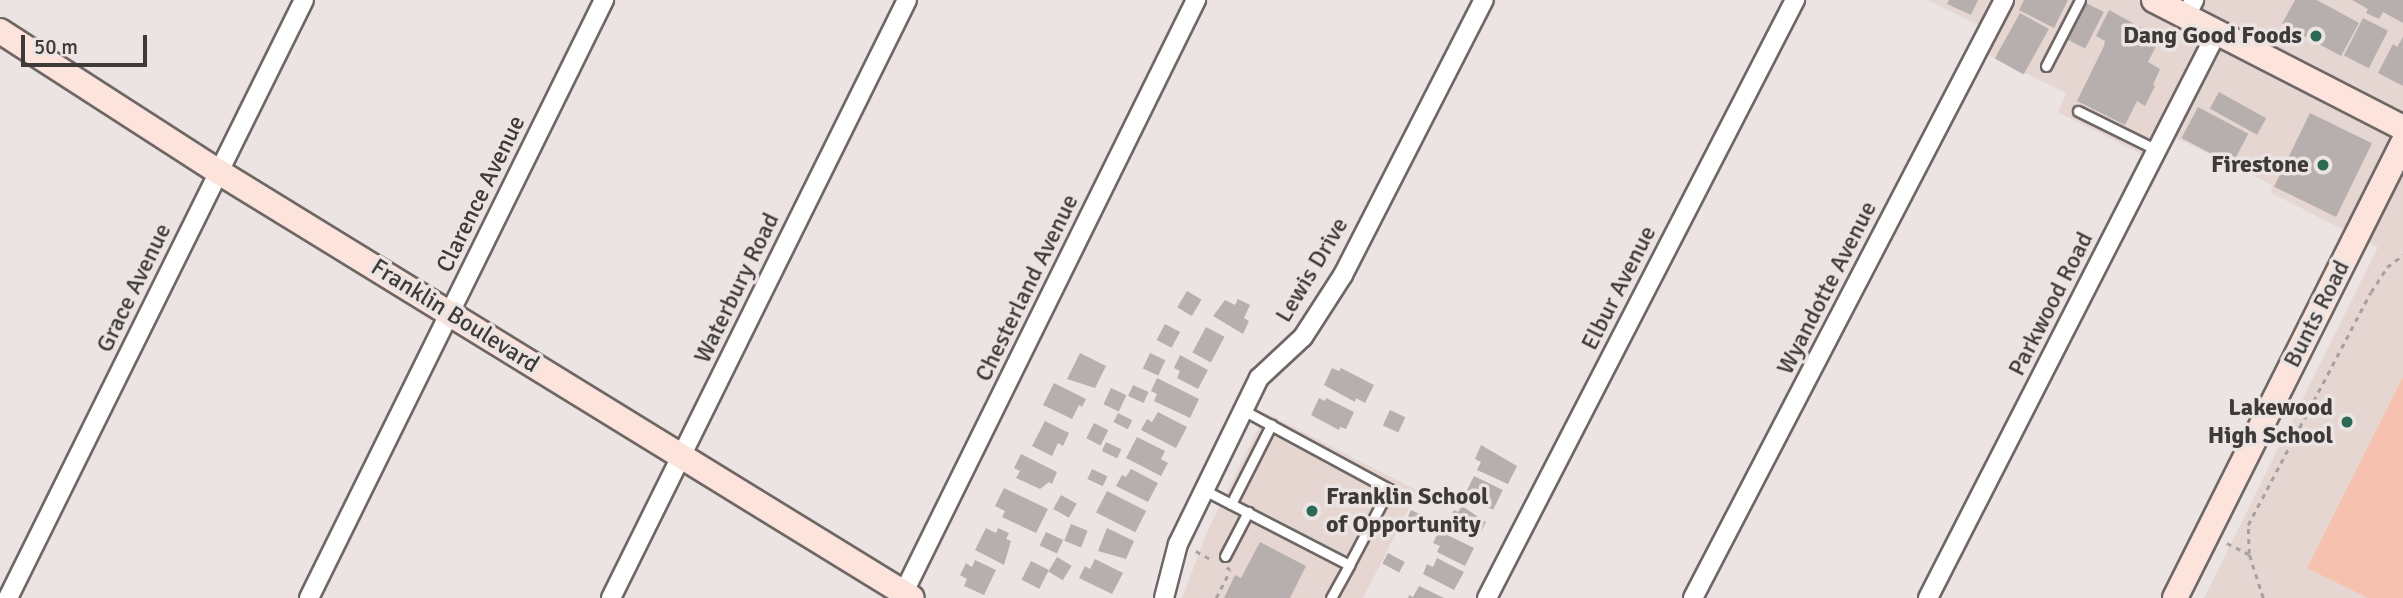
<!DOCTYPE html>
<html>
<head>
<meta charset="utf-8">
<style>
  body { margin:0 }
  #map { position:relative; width:2403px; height:598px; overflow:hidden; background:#ebe4e2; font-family:Signika,sans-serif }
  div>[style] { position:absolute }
  .built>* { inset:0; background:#e5d6d1 }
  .green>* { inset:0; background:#f7c1af }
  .building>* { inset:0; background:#b6afad; transform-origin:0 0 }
  .path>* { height:2.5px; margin-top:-1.25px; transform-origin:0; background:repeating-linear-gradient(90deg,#a6a19f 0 5px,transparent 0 10px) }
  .roads { filter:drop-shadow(2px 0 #6e6765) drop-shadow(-2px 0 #6e6765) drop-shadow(0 2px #6e6765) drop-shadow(0 -2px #6e6765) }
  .lane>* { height:9px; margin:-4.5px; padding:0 4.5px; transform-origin:4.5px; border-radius:4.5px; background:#fff }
  .street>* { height:18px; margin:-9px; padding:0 9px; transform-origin:9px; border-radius:9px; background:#fff }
  .secondary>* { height:24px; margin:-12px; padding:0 12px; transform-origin:12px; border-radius:12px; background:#fce4dc }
  .dots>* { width:19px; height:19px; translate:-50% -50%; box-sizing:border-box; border:4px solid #ebe4e2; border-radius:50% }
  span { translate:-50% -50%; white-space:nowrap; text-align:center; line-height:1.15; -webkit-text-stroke:7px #ebe4e2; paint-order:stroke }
  .poi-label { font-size:24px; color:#3d3a39; font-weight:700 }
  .right { translate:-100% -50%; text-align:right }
  .left { translate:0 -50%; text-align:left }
  .street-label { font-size:24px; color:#3d3a39 }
  .scale { position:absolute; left:21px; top:35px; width:126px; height:32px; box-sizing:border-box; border:4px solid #3d3a39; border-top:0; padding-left:9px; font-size:21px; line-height:24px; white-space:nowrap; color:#3d3a39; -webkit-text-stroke:5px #ebe4e2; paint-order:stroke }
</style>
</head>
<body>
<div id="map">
  <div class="built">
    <div style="clip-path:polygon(1928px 0,2403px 0,2403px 598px,2204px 598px,2378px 247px,2271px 193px,2272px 185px,2162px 131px,2149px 158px,2058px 112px,2066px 93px,1975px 48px,1984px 28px)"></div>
    <div style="clip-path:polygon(1266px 413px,1418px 491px,1363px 598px,1182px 598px,1207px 532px)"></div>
  </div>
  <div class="green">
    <div style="clip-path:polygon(2403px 377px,2403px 598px,2368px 598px,2307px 568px)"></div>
  </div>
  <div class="building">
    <div style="clip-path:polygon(1949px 0,1978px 0,1971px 15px,1947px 4px)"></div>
    <div style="clip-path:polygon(2024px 0,2068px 0,2054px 28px,2019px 10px)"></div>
    <div style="clip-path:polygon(2295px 0,2317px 0,2359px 23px,2341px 56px,2282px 24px)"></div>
    <div style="clip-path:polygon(2352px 0,2403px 0,2403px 23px,2383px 12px,2379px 19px,2366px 13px,2368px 9px)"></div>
    <div style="left:2086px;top:3px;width:20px;height:41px;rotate:27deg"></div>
    <div style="clip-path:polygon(2109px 10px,2160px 38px,2148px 62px,2160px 69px,2153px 85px,2155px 86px,2145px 106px,2137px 101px,2125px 125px,2077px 101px,2104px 46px,2105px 41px,2096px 36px)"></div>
    <div style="left:2020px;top:13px;width:33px;height:52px;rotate:29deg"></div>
    <div style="left:2363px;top:18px;width:28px;height:42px;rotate:27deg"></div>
    <div style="clip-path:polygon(2403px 37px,2403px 86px,2378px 73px,2393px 44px,2397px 47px)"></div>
    <div style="left:2219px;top:92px;width:54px;height:19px;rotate:29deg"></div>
    <div style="left:2198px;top:107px;width:57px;height:35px;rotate:28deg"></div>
    <div style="left:2310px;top:113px;width:69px;height:82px;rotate:26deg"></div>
    <div style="left:1187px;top:291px;width:17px;height:19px;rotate:31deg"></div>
    <div style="clip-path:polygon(1238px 299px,1250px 305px,1244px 318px,1249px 321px,1243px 334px,1213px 316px,1225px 300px,1235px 305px)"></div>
    <div style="left:1165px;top:324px;width:17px;height:18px;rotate:28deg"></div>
    <div style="left:1206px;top:327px;width:21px;height:29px;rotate:28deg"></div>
    <div style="clip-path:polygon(1080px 353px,1106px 366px,1095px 388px,1067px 379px)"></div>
    <div style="left:1150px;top:353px;width:17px;height:17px;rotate:25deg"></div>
    <div style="clip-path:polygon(1180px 355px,1208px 370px,1198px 389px,1177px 378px,1180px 371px,1174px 368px)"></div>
    <div style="clip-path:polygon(1332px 368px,1339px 371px,1341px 368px,1374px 385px,1365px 403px,1356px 398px,1355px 402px,1324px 385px)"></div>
    <div style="clip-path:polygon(1157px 378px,1199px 399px,1190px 418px,1154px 401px,1157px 394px,1151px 391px)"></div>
    <div style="clip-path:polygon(1054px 383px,1086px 399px,1082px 407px,1079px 405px,1072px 419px,1043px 405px)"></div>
    <div style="left:1133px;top:385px;width:17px;height:12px;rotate:24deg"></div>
    <div style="left:1111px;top:388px;width:17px;height:18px;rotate:25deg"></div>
    <div style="clip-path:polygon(1319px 398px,1325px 401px,1326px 398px,1354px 412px,1346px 429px,1340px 427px,1339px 430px,1311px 415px)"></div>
    <div style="left:1390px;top:410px;width:17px;height:17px;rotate:25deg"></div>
    <div style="clip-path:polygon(1158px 412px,1187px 427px,1176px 448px,1141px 430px,1147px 419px,1152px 422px)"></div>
    <div style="left:1118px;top:413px;width:16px;height:10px;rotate:27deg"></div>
    <div style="clip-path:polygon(1045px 421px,1069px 433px,1063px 446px,1058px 443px,1052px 456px,1032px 446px)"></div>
    <div style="left:1094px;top:423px;width:16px;height:17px;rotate:27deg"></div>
    <div style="clip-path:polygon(1137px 437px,1165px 451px,1161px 459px,1168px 463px,1161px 476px,1126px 458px)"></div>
    <div style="left:1106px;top:442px;width:17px;height:10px;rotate:25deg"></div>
    <div style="clip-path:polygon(1481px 445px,1517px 466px,1508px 484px,1477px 470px,1481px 462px,1475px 459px)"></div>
    <div style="clip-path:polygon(1021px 454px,1057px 472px,1052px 484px,1049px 482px,1040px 489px,1016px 478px,1020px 471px,1014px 468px)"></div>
    <div style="left:1092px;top:469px;width:17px;height:11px;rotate:25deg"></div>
    <div style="clip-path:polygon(1131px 469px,1158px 483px,1148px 502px,1116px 486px,1122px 475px,1126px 477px)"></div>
    <div style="left:1474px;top:476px;width:32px;height:22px;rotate:26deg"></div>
    <div style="clip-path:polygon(1004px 488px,1048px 509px,1036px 533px,1002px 517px,1005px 511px,995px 506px)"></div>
    <div style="left:1107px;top:491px;width:44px;height:24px;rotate:27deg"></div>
    <div style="left:1061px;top:495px;width:18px;height:16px;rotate:29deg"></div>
    <div style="clip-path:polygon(1462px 506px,1486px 522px,1478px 538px,1447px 524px,1454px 510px,1458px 512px)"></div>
    <div style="left:1411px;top:510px;width:14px;height:9px;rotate:25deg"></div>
    <div style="left:1071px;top:524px;width:18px;height:18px;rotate:22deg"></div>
    <div style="clip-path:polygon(986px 528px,996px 533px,998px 528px,1009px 533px,1006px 539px,1011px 541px,1004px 565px,975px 550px)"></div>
    <div style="clip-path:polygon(1107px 528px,1134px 541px,1126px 559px,1098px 551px)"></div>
    <div style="clip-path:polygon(1439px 531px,1474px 548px,1465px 566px,1437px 552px,1440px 546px,1433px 543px)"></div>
    <div style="left:1046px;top:532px;width:19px;height:15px;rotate:25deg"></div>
    <div style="clip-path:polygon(1260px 542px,1306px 566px,1290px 598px,1224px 598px,1235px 575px,1241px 578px)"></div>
    <div style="left:1388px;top:553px;width:19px;height:12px;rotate:28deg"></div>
    <div style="left:1057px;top:557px;width:17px;height:17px;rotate:31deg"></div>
    <div style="clip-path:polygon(1437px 558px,1464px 572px,1454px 590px,1423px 574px,1427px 564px,1433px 567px)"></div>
    <div style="clip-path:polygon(1095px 559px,1123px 573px,1112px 594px,1079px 578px,1085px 566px,1090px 569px)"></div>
    <div style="clip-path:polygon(975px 560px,996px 570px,984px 595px,964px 586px,967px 579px,960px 575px,966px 563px,972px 567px)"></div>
    <div style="left:1031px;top:561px;width:20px;height:21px;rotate:27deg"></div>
    <div style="clip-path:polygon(1419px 586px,1444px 598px,1408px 598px,1409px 595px,1413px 597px)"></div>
  </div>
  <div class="path">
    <div style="left:2227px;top:543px;width:25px;rotate:27deg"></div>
    <div style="left:1196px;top:551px;width:18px;rotate:29deg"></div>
    <div style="left:1216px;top:598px;width:31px;rotate:-63deg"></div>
    <div style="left:1230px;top:570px;width:4px;rotate:-146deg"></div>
    <div style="left:2263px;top:598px;width:46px;rotate:-107.7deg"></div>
    <div style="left:2249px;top:554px;width:29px;rotate:-92deg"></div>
    <div style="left:2248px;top:525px;width:263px;rotate:-62.2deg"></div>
    <div style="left:2371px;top:292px;width:30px;rotate:-57deg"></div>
    <div style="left:2387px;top:267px;width:20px;rotate:-37deg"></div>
  </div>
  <div class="roads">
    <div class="lane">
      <div style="left:2046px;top:66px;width:74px;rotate:-62.7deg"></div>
      <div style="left:2078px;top:111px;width:88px;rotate:26.3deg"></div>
      <div style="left:1204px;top:490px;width:163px;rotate:27.3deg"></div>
      <div style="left:1349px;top:565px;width:86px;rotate:-62.2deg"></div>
      <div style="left:1389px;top:489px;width:166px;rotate:-151.6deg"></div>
      <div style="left:1231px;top:504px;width:89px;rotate:-63.1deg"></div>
      <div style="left:1225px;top:556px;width:50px;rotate:-62.4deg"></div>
      <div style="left:1331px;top:598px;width:38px;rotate:-61deg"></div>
    </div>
    <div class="street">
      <div style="left:2186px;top:16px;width:18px;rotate:-63deg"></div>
      <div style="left:8px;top:598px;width:667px;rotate:-63.67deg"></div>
      <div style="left:309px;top:598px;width:667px;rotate:-63.74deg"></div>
      <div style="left:611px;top:598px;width:667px;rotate:-63.67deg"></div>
      <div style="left:901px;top:598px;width:667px;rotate:-63.74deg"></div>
      <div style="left:1164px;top:598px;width:56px;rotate:-75.5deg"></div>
      <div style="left:1178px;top:544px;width:185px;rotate:-64deg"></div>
      <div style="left:1259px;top:378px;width:60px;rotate:-43deg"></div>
      <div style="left:1303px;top:337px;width:74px;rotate:-57.2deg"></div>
      <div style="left:1343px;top:275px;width:309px;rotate:-62.9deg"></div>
      <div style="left:1487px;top:598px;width:673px;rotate:-62.75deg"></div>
      <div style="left:1693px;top:598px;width:674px;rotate:-62.52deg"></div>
      <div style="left:1928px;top:598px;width:636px;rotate:-62.95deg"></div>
    </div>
    <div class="secondary">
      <div style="left:2154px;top:0;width:280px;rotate:27.2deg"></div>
      <div style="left:0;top:31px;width:260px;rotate:32.8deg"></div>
      <div style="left:219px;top:172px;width:813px;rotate:31.58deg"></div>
      <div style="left:2175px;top:598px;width:509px;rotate:-63.38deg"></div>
    </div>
  </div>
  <div class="dots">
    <div style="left:2316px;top:36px;background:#2c6a56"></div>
    <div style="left:2323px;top:165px;background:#2c6a56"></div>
    <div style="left:2347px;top:422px;background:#2c6a56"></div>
    <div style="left:1312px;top:511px;background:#2c6a56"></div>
  </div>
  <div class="poi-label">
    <span class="right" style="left:2302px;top:36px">Dang Good Foods</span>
    <span class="right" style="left:2309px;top:165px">Firestone</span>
    <span class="right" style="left:2333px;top:422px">Lakewood<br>High School</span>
    <span class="left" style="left:1326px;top:511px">Franklin School<br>of Opportunity</span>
  </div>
  <div class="street-label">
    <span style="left:481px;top:194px;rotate:-64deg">Clarence Avenue</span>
    <span style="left:1312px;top:270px;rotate:-59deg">Lewis Drive</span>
    <span style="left:134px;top:288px;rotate:-64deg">Grace Avenue</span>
    <span style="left:737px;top:288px;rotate:-64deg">Waterbury Road</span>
    <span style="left:1027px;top:288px;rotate:-64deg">Chesterland Avenue</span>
    <span style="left:1619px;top:288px;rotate:-63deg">Elbur Avenue</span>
    <span style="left:1827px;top:288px;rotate:-63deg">Wyandotte Avenue</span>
    <span style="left:2051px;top:304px;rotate:-63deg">Parkwood Road</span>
    <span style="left:2317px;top:314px;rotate:-63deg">Bunts Road</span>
    <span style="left:455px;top:316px;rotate:32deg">Franklin Boulevard</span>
  </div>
  <div class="scale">50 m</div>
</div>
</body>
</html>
